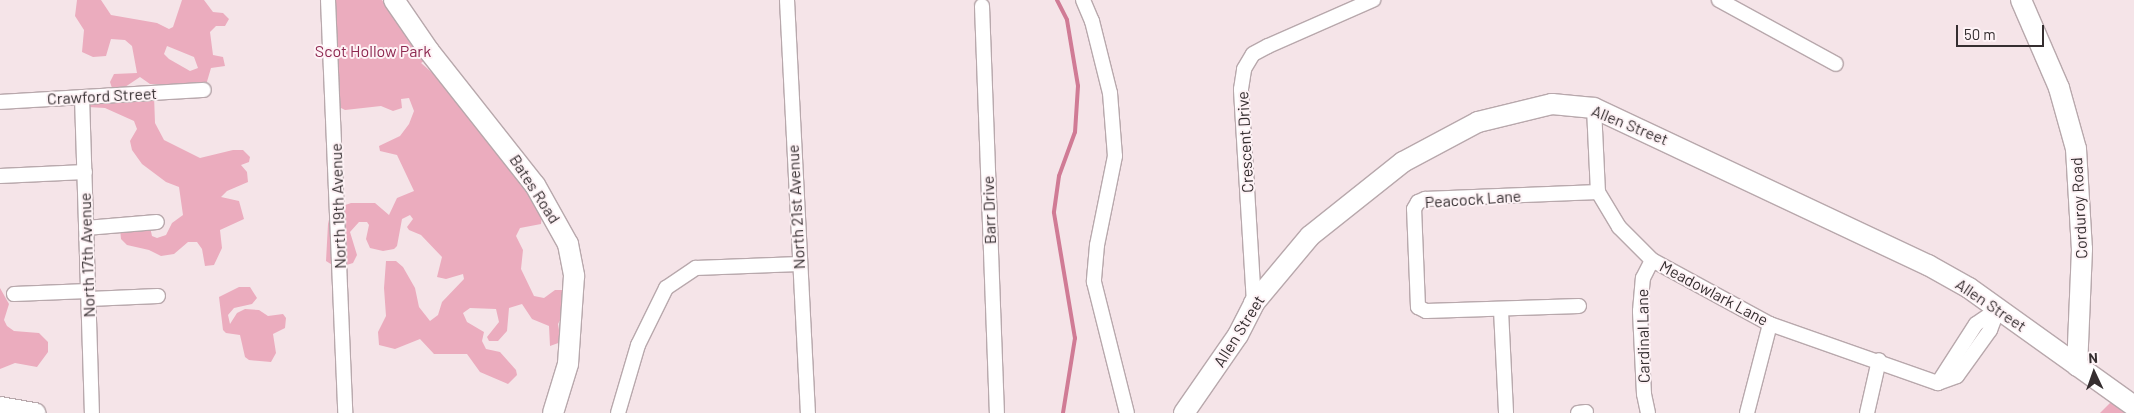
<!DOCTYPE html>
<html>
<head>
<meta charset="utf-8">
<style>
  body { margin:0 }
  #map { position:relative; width:2134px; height:413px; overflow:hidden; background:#f5e4e8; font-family:Barlow,sans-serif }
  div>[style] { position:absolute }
  .green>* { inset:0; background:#ebacbe }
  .stream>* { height:4px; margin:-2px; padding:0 2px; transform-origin:2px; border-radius:2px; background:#d07b95 }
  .roads { filter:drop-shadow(1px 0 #b8a8ac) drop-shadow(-1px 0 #b8a8ac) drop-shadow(0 1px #b8a8ac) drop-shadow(0 -1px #b8a8ac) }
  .street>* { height:14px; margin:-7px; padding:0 7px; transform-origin:7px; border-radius:7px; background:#fff }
  .secondary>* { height:20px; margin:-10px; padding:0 10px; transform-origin:10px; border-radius:10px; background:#fff }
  span { translate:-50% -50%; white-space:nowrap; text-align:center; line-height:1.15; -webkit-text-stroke:4px #fef3f6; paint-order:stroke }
  .park-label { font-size:16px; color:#8e2951 }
  .street-label { font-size:16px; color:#352e30 }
  .north { position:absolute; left:2069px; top:348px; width:50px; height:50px; -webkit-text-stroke:4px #fef3f6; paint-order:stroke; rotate:357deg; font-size:14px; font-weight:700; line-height:20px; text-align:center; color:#352e30 }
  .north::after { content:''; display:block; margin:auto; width:18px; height:22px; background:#352e30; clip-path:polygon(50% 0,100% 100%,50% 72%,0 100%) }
  .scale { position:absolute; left:1956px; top:25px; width:88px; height:22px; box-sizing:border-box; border:2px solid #352e30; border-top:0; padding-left:6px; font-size:15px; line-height:18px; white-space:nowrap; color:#352e30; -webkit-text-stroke:4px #fef3f6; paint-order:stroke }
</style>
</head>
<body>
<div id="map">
  <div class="green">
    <div style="clip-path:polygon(evenodd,77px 0,101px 0,111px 15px,157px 23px,169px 29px,173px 27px,182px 0,204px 0,213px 12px,223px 13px,229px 19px,225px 26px,216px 26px,210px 32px,213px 55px,223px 57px,225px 66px,211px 68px,206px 85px,150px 84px,140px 77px,122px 89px,113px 91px,110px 82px,114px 74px,137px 73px,132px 46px,125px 40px,111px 39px,106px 56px,93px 57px,82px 52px,84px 30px,75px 16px,77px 0,167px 46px,194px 57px,198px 68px,190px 71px,169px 59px,164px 54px,167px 46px)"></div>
    <div style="clip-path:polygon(333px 0,382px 0,424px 61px,421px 63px,489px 122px,542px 215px,541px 224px,520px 228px,516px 236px,523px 250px,521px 269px,534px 296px,544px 298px,555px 290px,564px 290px,567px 307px,558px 324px,561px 342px,550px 346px,549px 326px,532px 319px,522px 304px,509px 308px,507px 331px,498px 341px,489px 341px,487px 337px,499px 322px,496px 309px,470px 308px,463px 313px,467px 322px,484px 332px,482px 341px,486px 349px,500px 352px,516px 370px,517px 375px,508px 384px,480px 372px,467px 354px,434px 354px,420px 339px,395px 349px,379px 345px,378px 332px,386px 316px,384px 288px,386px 261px,396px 261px,403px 267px,415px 288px,419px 307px,430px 321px,438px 315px,442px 302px,464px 279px,463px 274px,446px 279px,437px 277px,442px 257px,421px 235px,409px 230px,407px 227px,413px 219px,410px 215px,402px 219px,397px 246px,394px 249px,383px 251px,370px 248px,366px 239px,369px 225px,367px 222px,359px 222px,350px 232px,357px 255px,353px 263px,337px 268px,326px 261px,328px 224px,330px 215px,337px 208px,351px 203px,375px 203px,389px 215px,397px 198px,414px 191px,397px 155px,380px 151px,379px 146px,400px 136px,409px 124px,414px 111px,409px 98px,401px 99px,402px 108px,393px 111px,381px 106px,345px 110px,337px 106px)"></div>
    <div style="clip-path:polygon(139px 87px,148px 87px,154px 95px,155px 123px,164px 140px,200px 158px,233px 150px,243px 150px,250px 157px,249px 162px,241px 165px,247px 172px,248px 182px,227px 191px,221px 197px,239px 201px,244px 219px,220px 230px,222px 248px,214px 265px,205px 266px,202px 249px,197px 242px,188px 242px,174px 254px,161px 256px,149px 250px,127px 245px,121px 239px,120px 229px,133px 216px,144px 215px,148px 218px,152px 236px,157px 238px,166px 235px,172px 223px,183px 215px,179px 187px,166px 182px,142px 164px,132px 150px,130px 141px,137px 129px,134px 121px,105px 108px,88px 107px,90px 102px)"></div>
    <div style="clip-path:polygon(239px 287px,250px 287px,257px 298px,252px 304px,234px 308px,228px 315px,230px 324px,237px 313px,245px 309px,259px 310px,268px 316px,283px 314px,286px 318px,285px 328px,273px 334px,276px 353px,271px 362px,249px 360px,245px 357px,240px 335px,226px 333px,223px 330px,219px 297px)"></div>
    <div style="clip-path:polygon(0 288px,9px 304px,4px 320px,7px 326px,14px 331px,39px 333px,48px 342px,48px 352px,37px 367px,15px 363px,0 369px)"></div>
    <div style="clip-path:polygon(2113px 400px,2129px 413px,2100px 413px)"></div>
  </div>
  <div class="stream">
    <div style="left:1057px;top:0;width:22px;rotate:63deg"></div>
    <div style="left:1067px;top:20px;width:67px;rotate:80.5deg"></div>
    <div style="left:1078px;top:86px;width:46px;rotate:93.7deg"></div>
    <div style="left:1075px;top:132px;width:47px;rotate:110deg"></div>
    <div style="left:1059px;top:176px;width:37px;rotate:98deg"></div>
    <div style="left:1054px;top:213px;width:127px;rotate:80.5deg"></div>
    <div style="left:1075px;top:338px;width:76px;rotate:99.1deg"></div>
  </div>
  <div class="roads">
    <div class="street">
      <div style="left:328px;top:0;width:413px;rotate:87.6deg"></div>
      <div style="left:787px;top:0;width:414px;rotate:87.1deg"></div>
      <div style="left:1083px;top:0;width:23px;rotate:67deg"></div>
      <div style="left:1092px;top:21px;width:74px;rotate:76deg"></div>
      <div style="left:1110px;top:93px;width:63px;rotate:85.5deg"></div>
      <div style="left:1115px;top:156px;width:91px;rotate:101.4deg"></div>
      <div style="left:1097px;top:245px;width:37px;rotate:95deg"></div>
      <div style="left:1094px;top:282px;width:135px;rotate:75.9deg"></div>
      <div style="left:1719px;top:0;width:133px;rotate:28.7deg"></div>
      <div style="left:982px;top:6px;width:407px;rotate:87.9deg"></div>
      <div style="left:82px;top:97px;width:316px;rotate:88.2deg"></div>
      <div style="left:0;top:102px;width:204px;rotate:-3.4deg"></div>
      <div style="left:1594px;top:108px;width:84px;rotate:87.3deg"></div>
      <div style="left:1598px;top:192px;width:41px;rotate:59deg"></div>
      <div style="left:1619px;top:227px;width:47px;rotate:45deg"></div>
      <div style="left:1652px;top:260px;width:134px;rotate:28.5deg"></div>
      <div style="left:1770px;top:324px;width:178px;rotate:19.4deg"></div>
      <div style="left:1938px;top:383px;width:20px;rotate:-20deg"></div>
      <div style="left:1957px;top:376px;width:57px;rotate:-54.3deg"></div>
      <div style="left:1990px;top:330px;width:22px;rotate:-69deg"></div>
      <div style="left:0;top:176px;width:85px;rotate:-2.7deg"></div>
      <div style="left:86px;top:228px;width:71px;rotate:-4.8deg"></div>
      <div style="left:14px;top:294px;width:74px;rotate:-2.3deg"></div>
      <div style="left:89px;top:299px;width:69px;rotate:-2.5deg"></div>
      <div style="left:1254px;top:303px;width:214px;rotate:-93.5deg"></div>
      <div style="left:1241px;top:89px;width:20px;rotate:-81deg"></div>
      <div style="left:1244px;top:69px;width:17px;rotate:-59deg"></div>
      <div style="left:1253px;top:54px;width:17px;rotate:-28deg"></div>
      <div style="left:1268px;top:46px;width:115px;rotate:-23.7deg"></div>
      <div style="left:1579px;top:306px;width:153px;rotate:178.1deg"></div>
      <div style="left:1426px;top:311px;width:9px;rotate:-153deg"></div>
      <div style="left:1418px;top:307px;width:98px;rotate:-92.3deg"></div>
      <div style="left:1414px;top:209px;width:8px;rotate:-60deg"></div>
      <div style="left:1418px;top:202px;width:8px;rotate:-23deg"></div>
      <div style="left:1425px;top:199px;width:173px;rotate:-2.3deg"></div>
      <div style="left:1501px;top:310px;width:103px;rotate:87.2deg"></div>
      <div style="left:1938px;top:383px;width:70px;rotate:-57.2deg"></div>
      <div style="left:1976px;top:324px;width:27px;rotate:-34deg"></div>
      <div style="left:618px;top:413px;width:71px;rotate:-73.6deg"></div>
      <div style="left:638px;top:345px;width:64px;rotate:-63.8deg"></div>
      <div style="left:666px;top:288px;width:36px;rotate:-34deg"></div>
      <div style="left:696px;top:268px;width:103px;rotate:-2.2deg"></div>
      <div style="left:1578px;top:413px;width:8px;rotate:-7deg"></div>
      <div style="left:1648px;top:413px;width:19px;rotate:-102deg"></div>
      <div style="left:1644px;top:394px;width:83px;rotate:-92.8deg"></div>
      <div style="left:1640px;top:311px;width:33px;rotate:-85deg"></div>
      <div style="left:1643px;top:278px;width:20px;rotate:-63deg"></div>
      <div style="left:1747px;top:413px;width:92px;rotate:-75.5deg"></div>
      <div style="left:1867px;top:413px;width:54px;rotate:-77.2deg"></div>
    </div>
    <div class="secondary">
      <div style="left:394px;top:0;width:62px;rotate:55.5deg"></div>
      <div style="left:429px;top:51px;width:171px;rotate:51.7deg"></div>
      <div style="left:535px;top:185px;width:68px;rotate:60.8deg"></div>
      <div style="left:568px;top:244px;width:33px;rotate:79deg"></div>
      <div style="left:574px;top:276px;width:88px;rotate:93.9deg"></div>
      <div style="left:568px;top:364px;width:51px;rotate:107deg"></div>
      <div style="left:2021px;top:0;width:96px;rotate:66.6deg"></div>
      <div style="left:2059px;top:88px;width:63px;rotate:74.4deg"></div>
      <div style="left:2076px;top:149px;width:100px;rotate:86.6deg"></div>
      <div style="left:2082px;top:249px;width:117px;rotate:92.4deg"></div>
      <div style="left:0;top:407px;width:36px;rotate:10deg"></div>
      <div style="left:1184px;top:413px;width:95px;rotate:-55.3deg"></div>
      <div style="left:1238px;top:335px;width:36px;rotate:-63deg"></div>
      <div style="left:1254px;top:303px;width:87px;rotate:-50.1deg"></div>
      <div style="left:1310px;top:236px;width:119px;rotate:-38.5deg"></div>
      <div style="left:1403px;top:162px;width:85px;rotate:-28.1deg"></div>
      <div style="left:1478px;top:122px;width:76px;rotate:-13.7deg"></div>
      <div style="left:1552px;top:104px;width:42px;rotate:5.4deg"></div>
      <div style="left:1594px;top:108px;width:369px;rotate:25.2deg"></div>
      <div style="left:1928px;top:265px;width:47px;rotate:29.3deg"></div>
      <div style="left:1969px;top:288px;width:203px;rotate:35.6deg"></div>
    </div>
  </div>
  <div class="park-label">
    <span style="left:373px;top:51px">Scot Hollow Park</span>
  </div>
  <div class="street-label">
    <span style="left:102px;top:96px;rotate:-3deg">Crawford Street</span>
    <span style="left:1630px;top:125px;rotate:22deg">Allen Street</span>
    <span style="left:1245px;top:142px;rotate:-93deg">Crescent Drive</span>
    <span style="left:535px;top:189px;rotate:57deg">Bates Road</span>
    <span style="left:1473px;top:199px;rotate:-4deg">Peacock Lane</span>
    <span style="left:338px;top:206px;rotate:-92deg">North 19th Avenue</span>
    <span style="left:796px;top:207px;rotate:-93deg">North 21st Avenue</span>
    <span style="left:2079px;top:208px;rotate:-93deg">Corduroy Road</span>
    <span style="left:989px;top:210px;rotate:-92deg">Barr Drive</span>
    <span style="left:87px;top:255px;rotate:-92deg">North 17th Avenue</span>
    <span style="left:1714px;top:293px;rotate:28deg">Meadowlark Lane</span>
    <span style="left:1991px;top:305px;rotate:34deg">Allen Street</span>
    <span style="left:1239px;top:331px;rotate:-58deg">Allen Street</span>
    <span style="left:1643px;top:336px;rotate:-91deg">Cardinal Lane</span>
  </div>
  <div class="north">N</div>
  <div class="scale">50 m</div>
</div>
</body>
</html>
